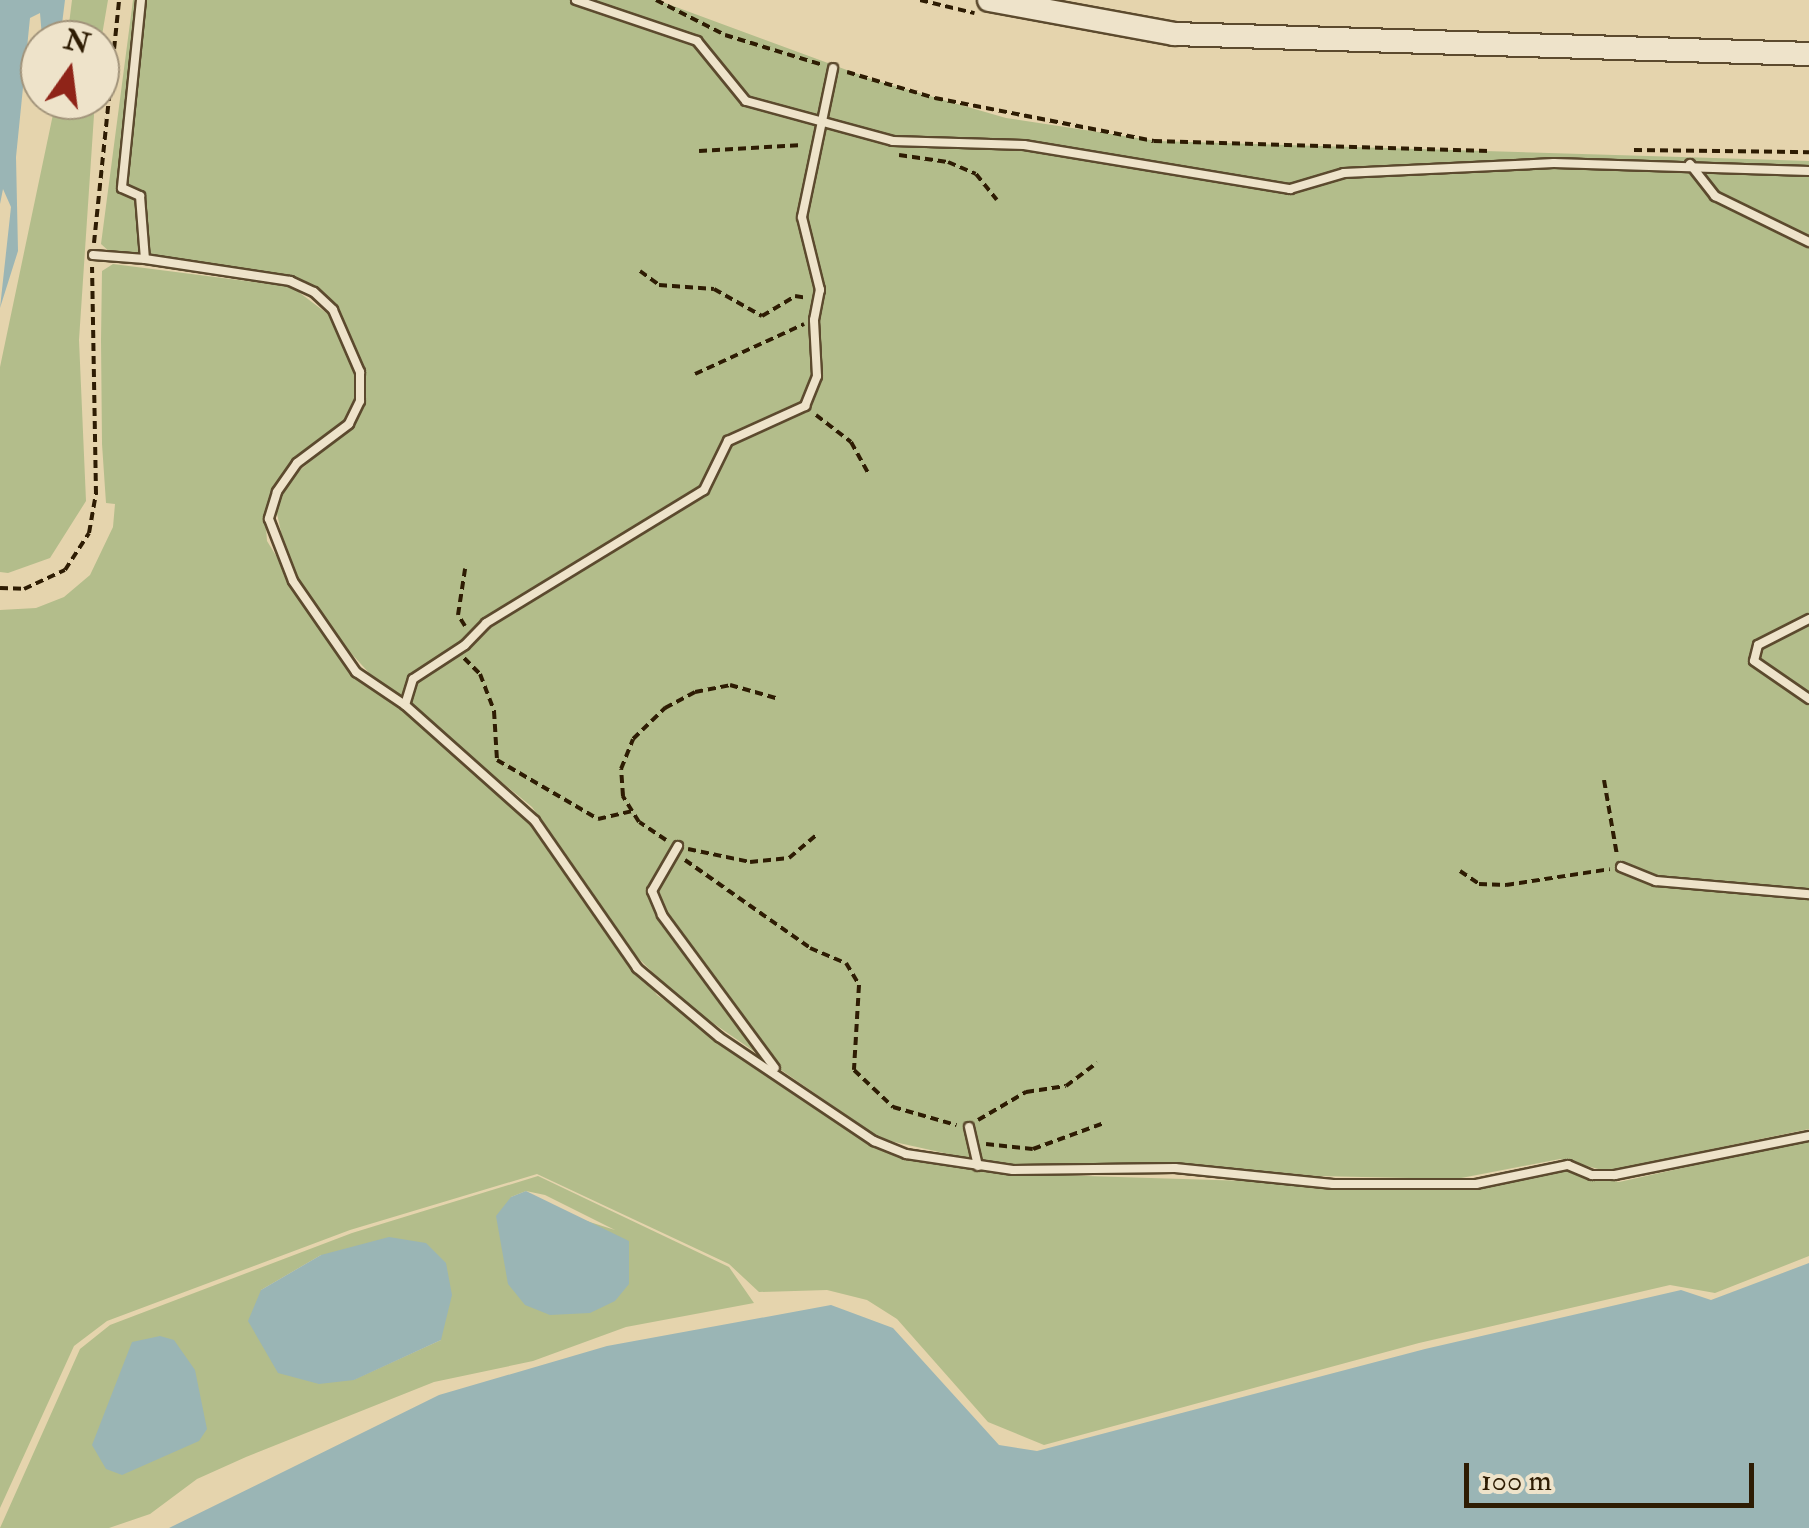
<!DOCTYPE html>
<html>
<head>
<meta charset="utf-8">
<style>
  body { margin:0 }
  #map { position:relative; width:1809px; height:1528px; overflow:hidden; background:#e5d4ad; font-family:"IM FELL Double Pica",serif }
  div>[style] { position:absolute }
  .green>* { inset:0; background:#b3bd8b }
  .water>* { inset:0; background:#9ab5b5 }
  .path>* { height:4px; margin-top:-2px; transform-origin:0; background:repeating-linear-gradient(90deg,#2e1c03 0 8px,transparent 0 13px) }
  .roads { filter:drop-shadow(2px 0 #5c4a2e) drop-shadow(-2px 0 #5c4a2e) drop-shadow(0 2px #5c4a2e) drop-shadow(0 -2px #5c4a2e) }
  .lane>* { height:8px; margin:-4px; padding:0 4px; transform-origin:4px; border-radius:4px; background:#eee3ca }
  .secondary>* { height:22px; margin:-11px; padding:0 11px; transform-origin:11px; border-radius:11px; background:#eee3ca }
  span { translate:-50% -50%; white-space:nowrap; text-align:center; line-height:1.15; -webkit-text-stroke:8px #eee3ca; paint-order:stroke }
  .north { position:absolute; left:20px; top:20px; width:100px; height:100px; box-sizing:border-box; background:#eee3ca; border:2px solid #a1937a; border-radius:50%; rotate:14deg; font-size:28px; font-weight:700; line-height:40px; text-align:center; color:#2e1c03 }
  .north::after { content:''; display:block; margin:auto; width:35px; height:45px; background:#8f2418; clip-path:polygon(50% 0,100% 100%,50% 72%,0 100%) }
  .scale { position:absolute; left:1464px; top:1463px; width:290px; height:45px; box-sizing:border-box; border:5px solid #2e1c03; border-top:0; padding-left:12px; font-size:30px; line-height:35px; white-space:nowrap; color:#2e1c03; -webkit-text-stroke:8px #eee3ca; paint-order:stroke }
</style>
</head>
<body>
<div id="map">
  <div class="green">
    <div style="clip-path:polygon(72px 0,108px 0,100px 47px,100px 40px,67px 40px)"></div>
    <div style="clip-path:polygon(133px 0,657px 0,874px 80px,1006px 118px,1157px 141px,1809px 161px,1809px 1129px,1606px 1171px,1560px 1159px,1456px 1179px,1316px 1176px,1174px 1162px,998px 1165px,881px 1139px,684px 1003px,635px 955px,532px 807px,371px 675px,327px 627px,288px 564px,276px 509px,289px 480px,356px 421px,363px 405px,362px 367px,338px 308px,292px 276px,111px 253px,101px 244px)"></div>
    <div style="clip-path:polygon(56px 100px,95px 100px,79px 340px,86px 501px,50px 558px,8px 573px,0 572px,0 367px)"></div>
    <div style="clip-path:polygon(113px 264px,292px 287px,329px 315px,356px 375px,354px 399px,344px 424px,291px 463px,265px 513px,267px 541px,333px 648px,529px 821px,657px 995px,889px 1153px,1021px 1174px,1479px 1188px,1567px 1171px,1619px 1182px,1809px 1140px,1809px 1256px,1715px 1293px,1670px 1285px,1419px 1343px,1044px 1445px,988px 1422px,897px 1319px,867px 1300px,827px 1290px,759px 1292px,729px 1264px,537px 1174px,350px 1230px,107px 1321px,74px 1346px,0 1508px,0 610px,36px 608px,64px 597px,90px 575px,113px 527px,115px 504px,106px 503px,102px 444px,101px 340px,102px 271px)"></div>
    <div style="clip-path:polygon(evenodd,538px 1176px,729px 1267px,754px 1303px,626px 1327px,533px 1361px,434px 1382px,246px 1457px,197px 1479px,150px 1514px,109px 1528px,0 1528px,80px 1349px,110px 1325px,352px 1233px,538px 1176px,526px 1191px,545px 1195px,615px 1230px,511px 1197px,526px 1191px,538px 1176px,321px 1255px,441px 1340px,353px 1380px,261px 1290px,321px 1255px)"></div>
  </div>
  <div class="water">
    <div style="clip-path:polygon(0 0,65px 0,60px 40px,42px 37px,40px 13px,30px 18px,16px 157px,18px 251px,0 308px,11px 207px,3px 189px,0 204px)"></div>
    <div style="clip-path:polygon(526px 1191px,629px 1241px,629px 1284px,615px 1301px,590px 1313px,550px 1315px,525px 1305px,508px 1284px,496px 1216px,511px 1197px)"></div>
    <div style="clip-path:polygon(389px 1237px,426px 1243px,446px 1263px,452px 1295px,441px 1340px,354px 1380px,319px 1384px,278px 1373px,248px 1321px,261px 1290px,321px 1255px)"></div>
    <div style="clip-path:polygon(1809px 1263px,1809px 1528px,169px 1528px,439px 1395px,607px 1346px,831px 1305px,893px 1328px,999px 1445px,1037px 1451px,1425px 1349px,1681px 1290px,1711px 1300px)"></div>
    <div style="clip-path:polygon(160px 1336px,174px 1340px,195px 1370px,207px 1429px,199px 1441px,122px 1475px,106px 1469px,92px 1445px,132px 1342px)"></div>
  </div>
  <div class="path">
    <div style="left:656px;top:0;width:77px;rotate:26.9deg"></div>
    <div style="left:725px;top:35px;width:102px;rotate:17deg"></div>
    <div style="left:920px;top:0;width:56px;rotate:13.5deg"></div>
    <div style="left:847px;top:72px;width:92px;rotate:16.5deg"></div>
    <div style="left:935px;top:98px;width:223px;rotate:11.1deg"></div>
    <div style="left:1154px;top:141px;width:335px;rotate:1.7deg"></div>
    <div style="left:1634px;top:150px;width:175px;rotate:0.7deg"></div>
    <div style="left:699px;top:151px;width:104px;rotate:-3.3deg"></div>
    <div style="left:899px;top:155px;width:49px;rotate:8.1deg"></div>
    <div style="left:948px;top:162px;width:30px;rotate:23deg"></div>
    <div style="left:976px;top:174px;width:33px;rotate:51deg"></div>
    <div style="left:94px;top:243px;width:244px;rotate:-84.1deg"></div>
    <div style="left:640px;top:271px;width:24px;rotate:36deg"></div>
    <div style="left:659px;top:285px;width:55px;rotate:4.2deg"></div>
    <div style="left:714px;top:289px;width:55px;rotate:29.4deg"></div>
    <div style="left:762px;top:316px;width:39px;rotate:-31deg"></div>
    <div style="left:795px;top:296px;width:12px;rotate:9deg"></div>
    <div style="left:695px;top:374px;width:120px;rotate:-24.6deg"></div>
    <div style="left:816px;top:415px;width:44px;rotate:37.6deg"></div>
    <div style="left:851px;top:442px;width:37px;rotate:61deg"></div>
    <div style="left:0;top:588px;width:24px;rotate:2deg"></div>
    <div style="left:24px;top:589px;width:45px;rotate:-24.9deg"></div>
    <div style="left:65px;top:570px;width:44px;rotate:-57deg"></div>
    <div style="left:89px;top:533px;width:40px;rotate:-80deg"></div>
    <div style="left:96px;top:494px;width:227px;rotate:-91deg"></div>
    <div style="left:465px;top:626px;width:13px;rotate:-122deg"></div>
    <div style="left:458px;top:615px;width:47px;rotate:-81.3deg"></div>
    <div style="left:464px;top:658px;width:23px;rotate:45deg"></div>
    <div style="left:480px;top:674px;width:40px;rotate:69deg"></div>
    <div style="left:494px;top:711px;width:49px;rotate:86.5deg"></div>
    <div style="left:497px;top:760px;width:117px;rotate:30.3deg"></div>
    <div style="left:598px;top:819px;width:36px;rotate:-13deg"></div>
    <div style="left:1604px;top:780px;width:76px;rotate:80.2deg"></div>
    <div style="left:666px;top:840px;width:32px;rotate:-146deg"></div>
    <div style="left:639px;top:822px;width:31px;rotate:-122deg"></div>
    <div style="left:623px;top:796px;width:27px;rotate:-94deg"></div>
    <div style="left:621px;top:769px;width:32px;rotate:-68deg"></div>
    <div style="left:633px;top:739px;width:45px;rotate:-44.1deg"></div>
    <div style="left:665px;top:708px;width:34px;rotate:-28deg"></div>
    <div style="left:695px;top:692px;width:36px;rotate:-11deg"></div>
    <div style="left:730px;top:685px;width:51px;rotate:15.9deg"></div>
    <div style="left:688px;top:849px;width:63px;rotate:11.8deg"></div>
    <div style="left:750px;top:862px;width:39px;rotate:-6deg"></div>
    <div style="left:789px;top:858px;width:38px;rotate:-40deg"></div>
    <div style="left:685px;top:860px;width:153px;rotate:35.1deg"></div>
    <div style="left:810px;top:948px;width:39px;rotate:23deg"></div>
    <div style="left:846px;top:963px;width:26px;rotate:59deg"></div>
    <div style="left:859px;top:985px;width:85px;rotate:93.4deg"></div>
    <div style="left:854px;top:1070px;width:54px;rotate:43.5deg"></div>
    <div style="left:893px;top:1107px;width:66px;rotate:15.9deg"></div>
    <div style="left:1460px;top:871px;width:23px;rotate:34deg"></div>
    <div style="left:1479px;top:884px;width:27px;rotate:2deg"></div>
    <div style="left:1506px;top:885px;width:105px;rotate:-8.7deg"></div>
    <div style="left:978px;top:1120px;width:56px;rotate:-30.3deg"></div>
    <div style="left:1026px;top:1092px;width:40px;rotate:-8.5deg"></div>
    <div style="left:1066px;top:1086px;width:39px;rotate:-37deg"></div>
    <div style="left:986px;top:1144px;width:47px;rotate:6.1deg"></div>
    <div style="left:1033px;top:1149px;width:76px;rotate:-20.1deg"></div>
  </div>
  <div class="roads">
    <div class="lane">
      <div style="left:141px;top:0;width:189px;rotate:95.8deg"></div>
      <div style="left:122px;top:188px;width:20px;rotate:24deg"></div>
      <div style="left:140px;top:196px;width:63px;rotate:85.5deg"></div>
      <div style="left:145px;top:259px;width:147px;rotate:8.6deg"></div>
      <div style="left:290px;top:281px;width:26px;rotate:25deg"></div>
      <div style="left:314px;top:292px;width:26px;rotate:43deg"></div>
      <div style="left:333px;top:310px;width:68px;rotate:66.5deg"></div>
      <div style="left:360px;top:372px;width:29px;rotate:90deg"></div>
      <div style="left:360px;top:401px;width:25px;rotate:116deg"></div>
      <div style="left:349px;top:424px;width:65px;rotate:143.1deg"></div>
      <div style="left:297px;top:463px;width:35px;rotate:125deg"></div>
      <div style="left:277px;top:492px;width:28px;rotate:107deg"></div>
      <div style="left:269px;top:519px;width:66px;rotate:68.8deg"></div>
      <div style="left:293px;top:581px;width:111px;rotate:55.3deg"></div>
      <div style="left:356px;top:672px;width:59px;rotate:34deg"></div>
      <div style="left:405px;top:705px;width:174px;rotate:41.7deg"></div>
      <div style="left:535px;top:821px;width:179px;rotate:55.2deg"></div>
      <div style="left:637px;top:968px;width:107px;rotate:40.1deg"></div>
      <div style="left:719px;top:1037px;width:187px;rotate:33.9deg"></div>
      <div style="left:874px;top:1141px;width:35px;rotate:22deg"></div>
      <div style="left:906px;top:1154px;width:108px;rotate:8.5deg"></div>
      <div style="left:1013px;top:1170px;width:162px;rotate:-0.7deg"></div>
      <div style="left:1175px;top:1168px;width:159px;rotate:5.8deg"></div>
      <div style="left:1333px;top:1184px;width:143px"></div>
      <div style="left:1476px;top:1184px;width:94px;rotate:-11.7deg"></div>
      <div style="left:1568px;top:1165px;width:26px;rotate:23deg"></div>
      <div style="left:1592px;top:1175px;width:23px"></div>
      <div style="left:1615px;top:1175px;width:198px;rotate:-11.4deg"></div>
      <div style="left:576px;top:0;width:128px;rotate:18.7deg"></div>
      <div style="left:697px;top:41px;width:77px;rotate:50.8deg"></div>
      <div style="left:746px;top:101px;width:152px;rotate:15.2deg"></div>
      <div style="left:893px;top:141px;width:131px;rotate:1.7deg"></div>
      <div style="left:1024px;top:145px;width:270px;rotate:9.4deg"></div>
      <div style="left:1290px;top:189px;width:56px;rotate:-16.5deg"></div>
      <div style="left:1344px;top:173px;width:210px;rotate:-2.7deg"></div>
      <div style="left:1554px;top:163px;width:255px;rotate:1.8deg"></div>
      <div style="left:1690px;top:164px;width:41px;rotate:52deg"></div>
      <div style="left:1715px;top:196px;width:105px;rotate:26.1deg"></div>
      <div style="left:93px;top:255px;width:52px;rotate:4.4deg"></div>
      <div style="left:1809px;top:619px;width:57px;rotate:153deg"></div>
      <div style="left:1758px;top:645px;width:16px;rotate:104deg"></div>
      <div style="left:1754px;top:661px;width:67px;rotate:34.6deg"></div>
      <div style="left:405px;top:705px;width:27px;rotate:-73deg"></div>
      <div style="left:413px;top:679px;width:62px;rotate:-33.2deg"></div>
      <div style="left:465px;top:645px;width:30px;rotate:-46deg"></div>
      <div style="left:486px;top:623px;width:255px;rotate:-31.4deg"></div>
      <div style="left:704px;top:490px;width:55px;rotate:-63.9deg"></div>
      <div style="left:728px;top:441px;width:85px;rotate:-24.4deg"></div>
      <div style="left:805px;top:406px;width:32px;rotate:-68deg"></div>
      <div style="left:817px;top:376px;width:56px;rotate:-93.1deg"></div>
      <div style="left:814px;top:320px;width:31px;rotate:-79deg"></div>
      <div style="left:820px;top:290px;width:75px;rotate:-103.9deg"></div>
      <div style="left:802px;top:217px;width:152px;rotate:-78.2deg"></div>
      <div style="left:678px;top:846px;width:52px;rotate:120deg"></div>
      <div style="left:652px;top:891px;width:26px;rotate:67deg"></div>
      <div style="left:662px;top:915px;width:190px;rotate:53.6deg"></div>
      <div style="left:1621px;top:867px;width:38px;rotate:22deg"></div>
      <div style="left:1656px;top:881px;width:154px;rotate:4.9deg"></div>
      <div style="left:969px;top:1127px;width:40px;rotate:77deg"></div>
    </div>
    <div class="secondary">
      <div style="left:989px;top:0;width:188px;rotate:10.4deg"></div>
      <div style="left:1174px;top:34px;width:635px;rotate:1.8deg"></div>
    </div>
  </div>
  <div class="north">N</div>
  <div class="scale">100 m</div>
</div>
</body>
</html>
